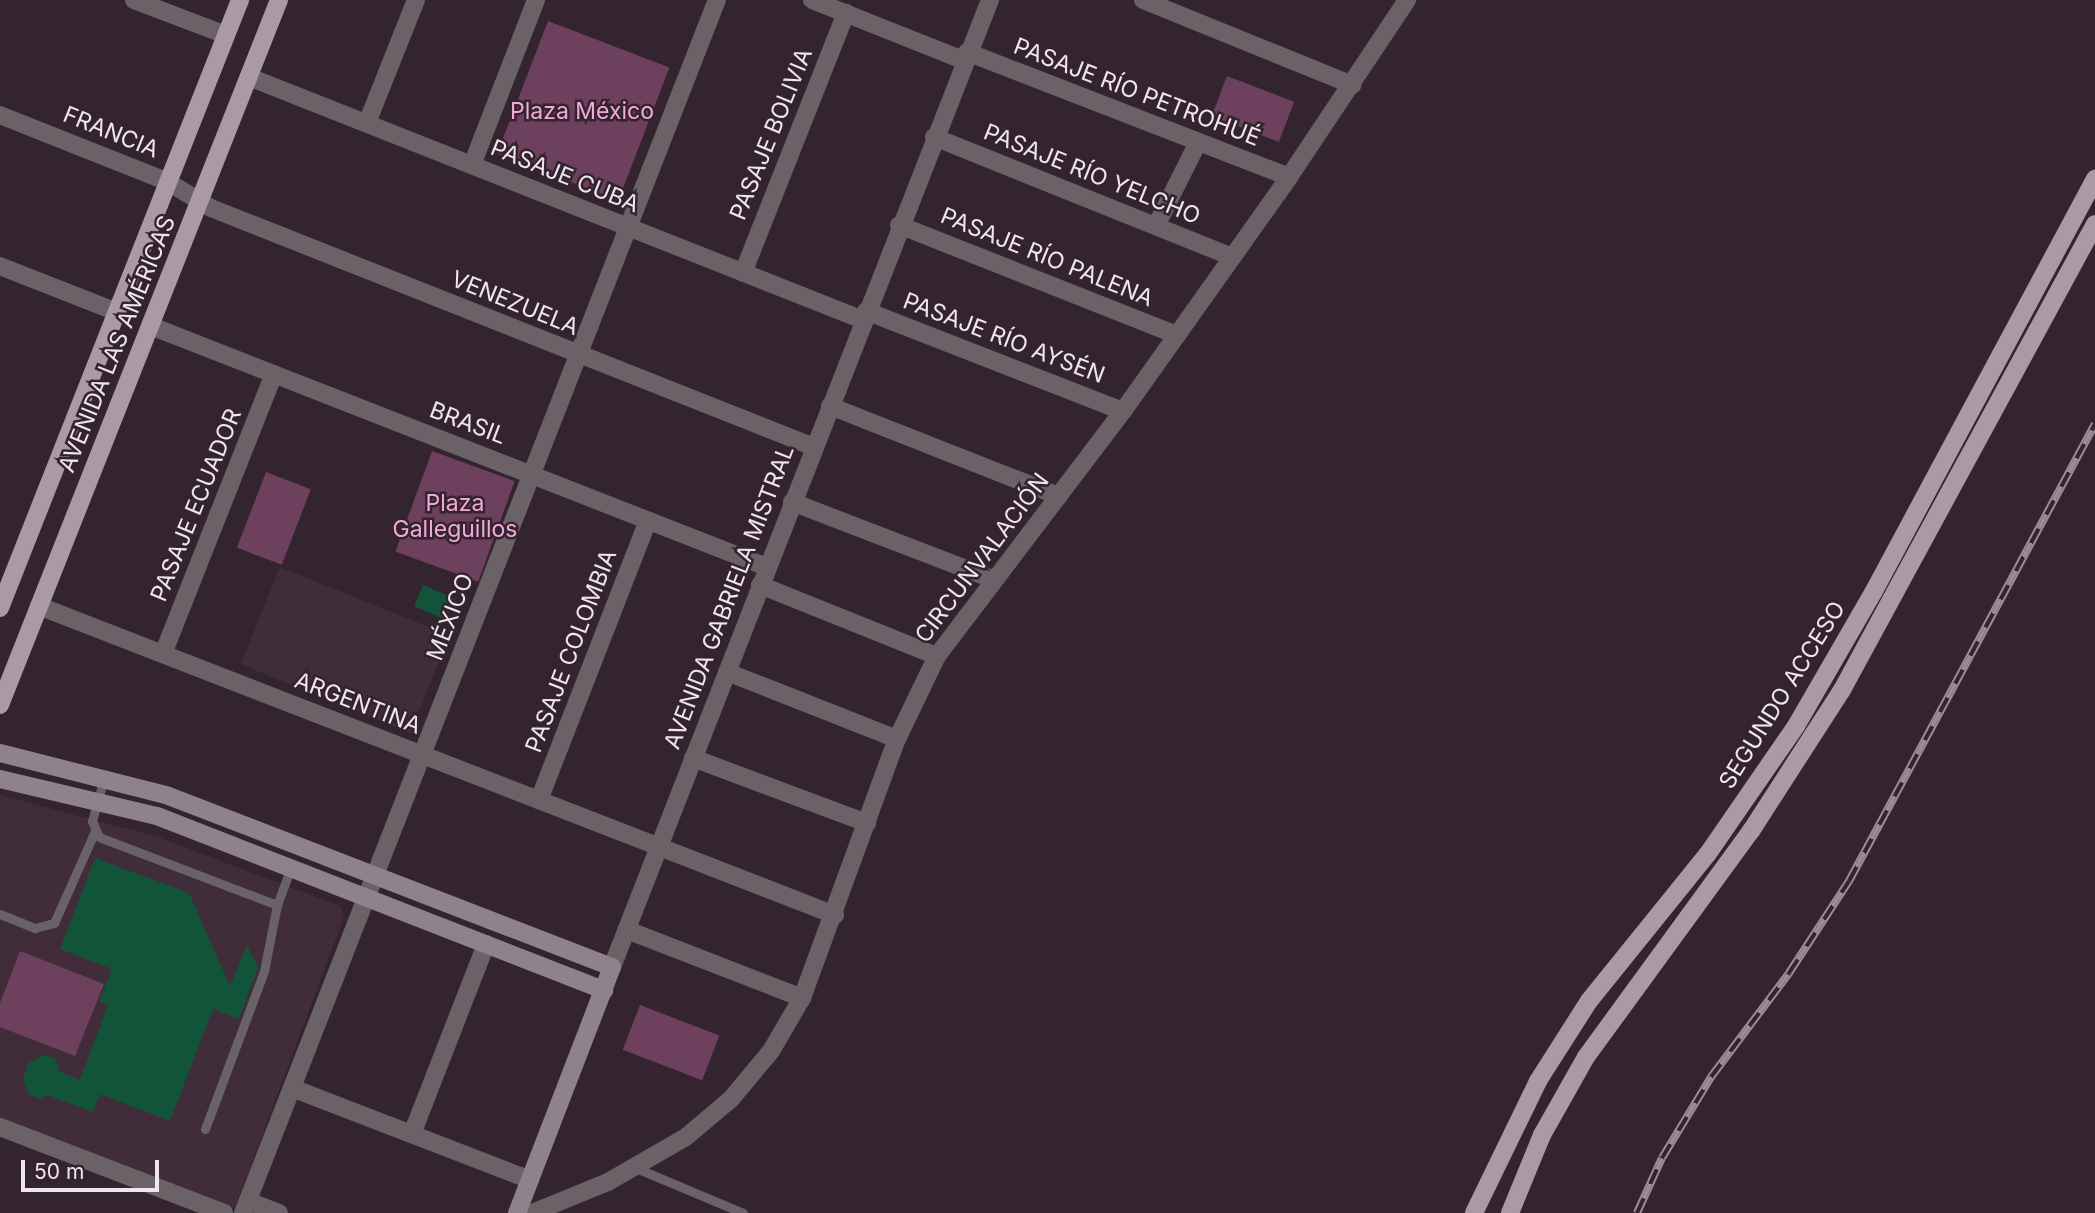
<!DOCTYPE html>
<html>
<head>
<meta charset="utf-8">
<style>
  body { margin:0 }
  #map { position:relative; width:2095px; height:1213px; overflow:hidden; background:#34242f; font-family:Inter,sans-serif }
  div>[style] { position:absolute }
  .built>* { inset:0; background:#412c3a; transform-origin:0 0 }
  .green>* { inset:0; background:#6d405e; transform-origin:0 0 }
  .building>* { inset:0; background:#115439; transform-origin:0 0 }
  .lane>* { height:9px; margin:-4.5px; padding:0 4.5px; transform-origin:4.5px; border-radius:4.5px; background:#6b6268 }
  .street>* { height:18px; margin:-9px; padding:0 9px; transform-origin:9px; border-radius:9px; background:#6b6268 }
  .secondary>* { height:18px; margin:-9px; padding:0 9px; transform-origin:9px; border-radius:9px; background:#8f828a }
  .primary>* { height:18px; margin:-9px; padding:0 9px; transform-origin:9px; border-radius:9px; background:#ab9aa5 }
  .rail>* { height:8px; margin-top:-4px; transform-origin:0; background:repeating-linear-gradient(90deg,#34242f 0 16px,#9b8d96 0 32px); box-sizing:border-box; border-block:2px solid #9b8d96 }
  span { translate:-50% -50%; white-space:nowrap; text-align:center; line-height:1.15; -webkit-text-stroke:5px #34242f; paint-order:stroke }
  .street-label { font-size:23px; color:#f1e6ec }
  .park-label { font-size:23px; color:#f4a8da }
  .scale { position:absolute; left:21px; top:1160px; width:138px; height:32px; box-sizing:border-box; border:4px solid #f1e6ec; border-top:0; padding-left:9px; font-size:21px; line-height:24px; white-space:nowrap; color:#f1e6ec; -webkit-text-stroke:5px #34242f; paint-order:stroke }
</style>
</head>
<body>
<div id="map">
  <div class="built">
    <div style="left:280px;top:567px;width:183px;height:105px;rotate:22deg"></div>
    <div style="clip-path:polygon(0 795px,158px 837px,340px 906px,344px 917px,235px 1208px,0 1120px)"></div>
  </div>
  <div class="green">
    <div style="left:548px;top:21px;width:130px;height:142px;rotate:21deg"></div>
    <div style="left:1227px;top:76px;width:72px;height:43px;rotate:21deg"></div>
    <div style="left:432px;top:451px;width:88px;height:107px;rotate:20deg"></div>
    <div style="left:266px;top:472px;width:48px;height:81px;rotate:21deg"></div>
    <div style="clip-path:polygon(20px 951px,104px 984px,75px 1056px,0 1027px,0 1003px)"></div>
    <div style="left:640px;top:1005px;width:85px;height:48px;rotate:21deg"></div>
  </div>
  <div class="building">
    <div style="left:423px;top:585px;width:34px;height:23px;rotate:23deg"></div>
    <div style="clip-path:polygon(95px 858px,189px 893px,230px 986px,247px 945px,258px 967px,239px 1019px,213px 1009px,170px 1121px,100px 1094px,93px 1112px,47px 1095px,40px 1099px,29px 1094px,23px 1080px,28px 1063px,44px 1055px,56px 1059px,59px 1071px,80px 1080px,108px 1005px,99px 1001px,112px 969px,60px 949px)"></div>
  </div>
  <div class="lane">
    <div style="left:104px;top:778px;width:45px;rotate:105.6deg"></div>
    <div style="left:92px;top:821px;width:17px;rotate:66deg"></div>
    <div style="left:99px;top:837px;width:191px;rotate:20.9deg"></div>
    <div style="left:0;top:914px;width:38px;rotate:22deg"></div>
    <div style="left:35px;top:928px;width:20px;rotate:-15deg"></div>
    <div style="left:54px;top:923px;width:101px;rotate:-66deg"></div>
    <div style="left:205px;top:1129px;width:169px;rotate:-69.5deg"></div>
    <div style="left:264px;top:971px;width:67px;rotate:-78.9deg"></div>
    <div style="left:277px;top:905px;width:40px;rotate:-69.8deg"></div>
    <div style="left:636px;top:1168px;width:116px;rotate:22.8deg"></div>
  </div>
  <div class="street">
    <div style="left:134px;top:0;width:98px;rotate:20.8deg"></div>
    <div style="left:812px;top:0;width:162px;rotate:21.7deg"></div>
    <div style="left:1143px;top:0;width:226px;rotate:22.1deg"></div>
    <div style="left:967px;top:52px;width:345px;rotate:21.2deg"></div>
    <div style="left:249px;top:77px;width:660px;rotate:21.59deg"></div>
    <div style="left:0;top:115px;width:181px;rotate:21.7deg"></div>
    <div style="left:168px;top:182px;width:50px;rotate:31.2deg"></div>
    <div style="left:211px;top:208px;width:649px;rotate:21.62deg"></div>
    <div style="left:367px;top:123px;width:132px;rotate:-68.3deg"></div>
    <div style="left:934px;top:137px;width:321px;rotate:21.9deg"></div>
    <div style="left:472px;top:165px;width:177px;rotate:-68.8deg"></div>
    <div style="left:899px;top:225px;width:299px;rotate:21.6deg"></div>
    <div style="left:1156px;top:226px;width:94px;rotate:-63.4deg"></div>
    <div style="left:0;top:266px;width:126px;rotate:21.5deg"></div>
    <div style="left:743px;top:273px;width:280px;rotate:-68.4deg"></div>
    <div style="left:866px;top:311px;width:276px;rotate:21.3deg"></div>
    <div style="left:151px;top:326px;width:661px;rotate:21.37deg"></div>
    <div style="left:830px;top:406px;width:246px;rotate:21.5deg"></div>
    <div style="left:792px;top:502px;width:215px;rotate:21deg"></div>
    <div style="left:760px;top:585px;width:191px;rotate:21.9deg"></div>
    <div style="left:39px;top:606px;width:854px;rotate:21.22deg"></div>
    <div style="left:163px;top:654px;width:301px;rotate:-68.4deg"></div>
    <div style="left:727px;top:672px;width:183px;rotate:21.5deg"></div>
    <div style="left:693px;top:758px;width:186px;rotate:20.5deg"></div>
    <div style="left:539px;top:800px;width:300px;rotate:-68.7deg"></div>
    <div style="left:627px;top:930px;width:188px;rotate:21.2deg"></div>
    <div style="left:612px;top:967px;width:1038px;rotate:-68.65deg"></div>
    <div style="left:292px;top:1088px;width:255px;rotate:21.1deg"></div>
    <div style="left:0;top:1127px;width:240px;rotate:21deg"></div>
    <div style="left:412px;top:1134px;width:204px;rotate:-68.7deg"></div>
    <div style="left:248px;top:1201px;width:33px;rotate:21deg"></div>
    <div style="left:243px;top:1213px;width:1302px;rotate:-68.66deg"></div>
    <div style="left:532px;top:1213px;width:82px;rotate:-22.2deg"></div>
    <div style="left:608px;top:1182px;width:90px;rotate:-30deg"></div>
    <div style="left:686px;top:1137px;width:59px;rotate:-40.2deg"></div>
    <div style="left:731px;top:1099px;width:62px;rotate:-50.2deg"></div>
    <div style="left:771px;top:1051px;width:61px;rotate:-59.7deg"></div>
    <div style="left:802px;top:998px;width:276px;rotate:-69.9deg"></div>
    <div style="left:897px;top:739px;width:92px;rotate:-64.3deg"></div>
    <div style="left:937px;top:656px;width:308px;rotate:-52.8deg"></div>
    <div style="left:1123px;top:411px;width:287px;rotate:-54.6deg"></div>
    <div style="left:1289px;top:177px;width:213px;rotate:-56.3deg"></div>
  </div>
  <div class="secondary">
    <div style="left:0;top:753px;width:171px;rotate:14.2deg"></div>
    <div style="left:166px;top:795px;width:478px;rotate:21.1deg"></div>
    <div style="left:612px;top:967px;width:264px;rotate:111.1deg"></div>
    <div style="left:0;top:779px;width:161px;rotate:13.3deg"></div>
    <div style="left:157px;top:816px;width:480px;rotate:21.3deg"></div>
  </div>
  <div class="primary">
    <div style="left:0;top:608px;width:654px;rotate:-68.46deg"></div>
    <div style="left:0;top:705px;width:758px;rotate:-68.41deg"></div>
    <div style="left:1474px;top:1213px;width:147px;rotate:-64.1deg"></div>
    <div style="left:1538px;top:1081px;width:95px;rotate:-57.5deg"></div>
    <div style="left:1589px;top:1001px;width:188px;rotate:-51.1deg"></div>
    <div style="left:1707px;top:855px;width:157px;rotate:-55.4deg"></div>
    <div style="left:1796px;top:726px;width:156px;rotate:-60deg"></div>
    <div style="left:1874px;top:591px;width:468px;rotate:-61.8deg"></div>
    <div style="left:1510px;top:1213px;width:84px;rotate:-67.7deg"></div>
    <div style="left:1542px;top:1135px;width:90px;rotate:-60.6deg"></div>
    <div style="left:1586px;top:1057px;width:280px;rotate:-53.9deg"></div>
    <div style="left:1751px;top:831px;width:168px;rotate:-57.2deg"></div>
    <div style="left:1842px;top:690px;width:530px;rotate:-61.5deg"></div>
  </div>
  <div class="rail">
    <div style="left:1637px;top:1213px;width:60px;rotate:-65.6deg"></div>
    <div style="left:1662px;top:1158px;width:95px;rotate:-58.8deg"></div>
    <div style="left:1711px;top:1077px;width:130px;rotate:-53.1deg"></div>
    <div style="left:1789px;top:973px;width:110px;rotate:-56.9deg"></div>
    <div style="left:1849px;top:881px;width:519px;rotate:-61.71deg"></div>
  </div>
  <div class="street-label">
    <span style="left:1137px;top:92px;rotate:21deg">PASAJE RÍO PETROHUÉ</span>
    <span style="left:111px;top:132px;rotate:22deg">FRANCIA</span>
    <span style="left:771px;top:134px;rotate:-68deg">PASAJE BOLIVIA</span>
    <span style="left:1092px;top:174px;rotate:22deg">PASAJE RÍO YELCHO</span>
    <span style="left:565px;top:176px;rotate:22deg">PASAJE CUBA</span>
    <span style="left:1047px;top:257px;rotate:22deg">PASAJE RÍO PALENA</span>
    <span style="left:515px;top:303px;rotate:22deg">VENEZUELA</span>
    <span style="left:1004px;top:338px;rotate:21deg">PASAJE RÍO AYSÉN</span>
    <span style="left:117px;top:344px;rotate:-68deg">AVENIDA LAS AMÉRICAS</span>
    <span style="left:468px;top:423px;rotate:21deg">BRASIL</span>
    <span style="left:196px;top:505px;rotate:-68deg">PASAJE ECUADOR</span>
    <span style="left:982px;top:558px;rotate:-53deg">CIRCUNVALACIÓN</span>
    <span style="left:729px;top:597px;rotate:-69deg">AVENIDA GABRIELA MISTRAL</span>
    <span style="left:450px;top:617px;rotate:-69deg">MÉXICO</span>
    <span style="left:571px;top:651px;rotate:-69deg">PASAJE COLOMBIA</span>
    <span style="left:1782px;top:695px;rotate:-58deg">SEGUNDO ACCESO</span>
    <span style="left:358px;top:703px;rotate:21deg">ARGENTINA</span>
  </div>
  <div class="park-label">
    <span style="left:582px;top:111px">Plaza México</span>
    <span style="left:455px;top:516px">Plaza<br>Galleguillos</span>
  </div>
  <div class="scale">50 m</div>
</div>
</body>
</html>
